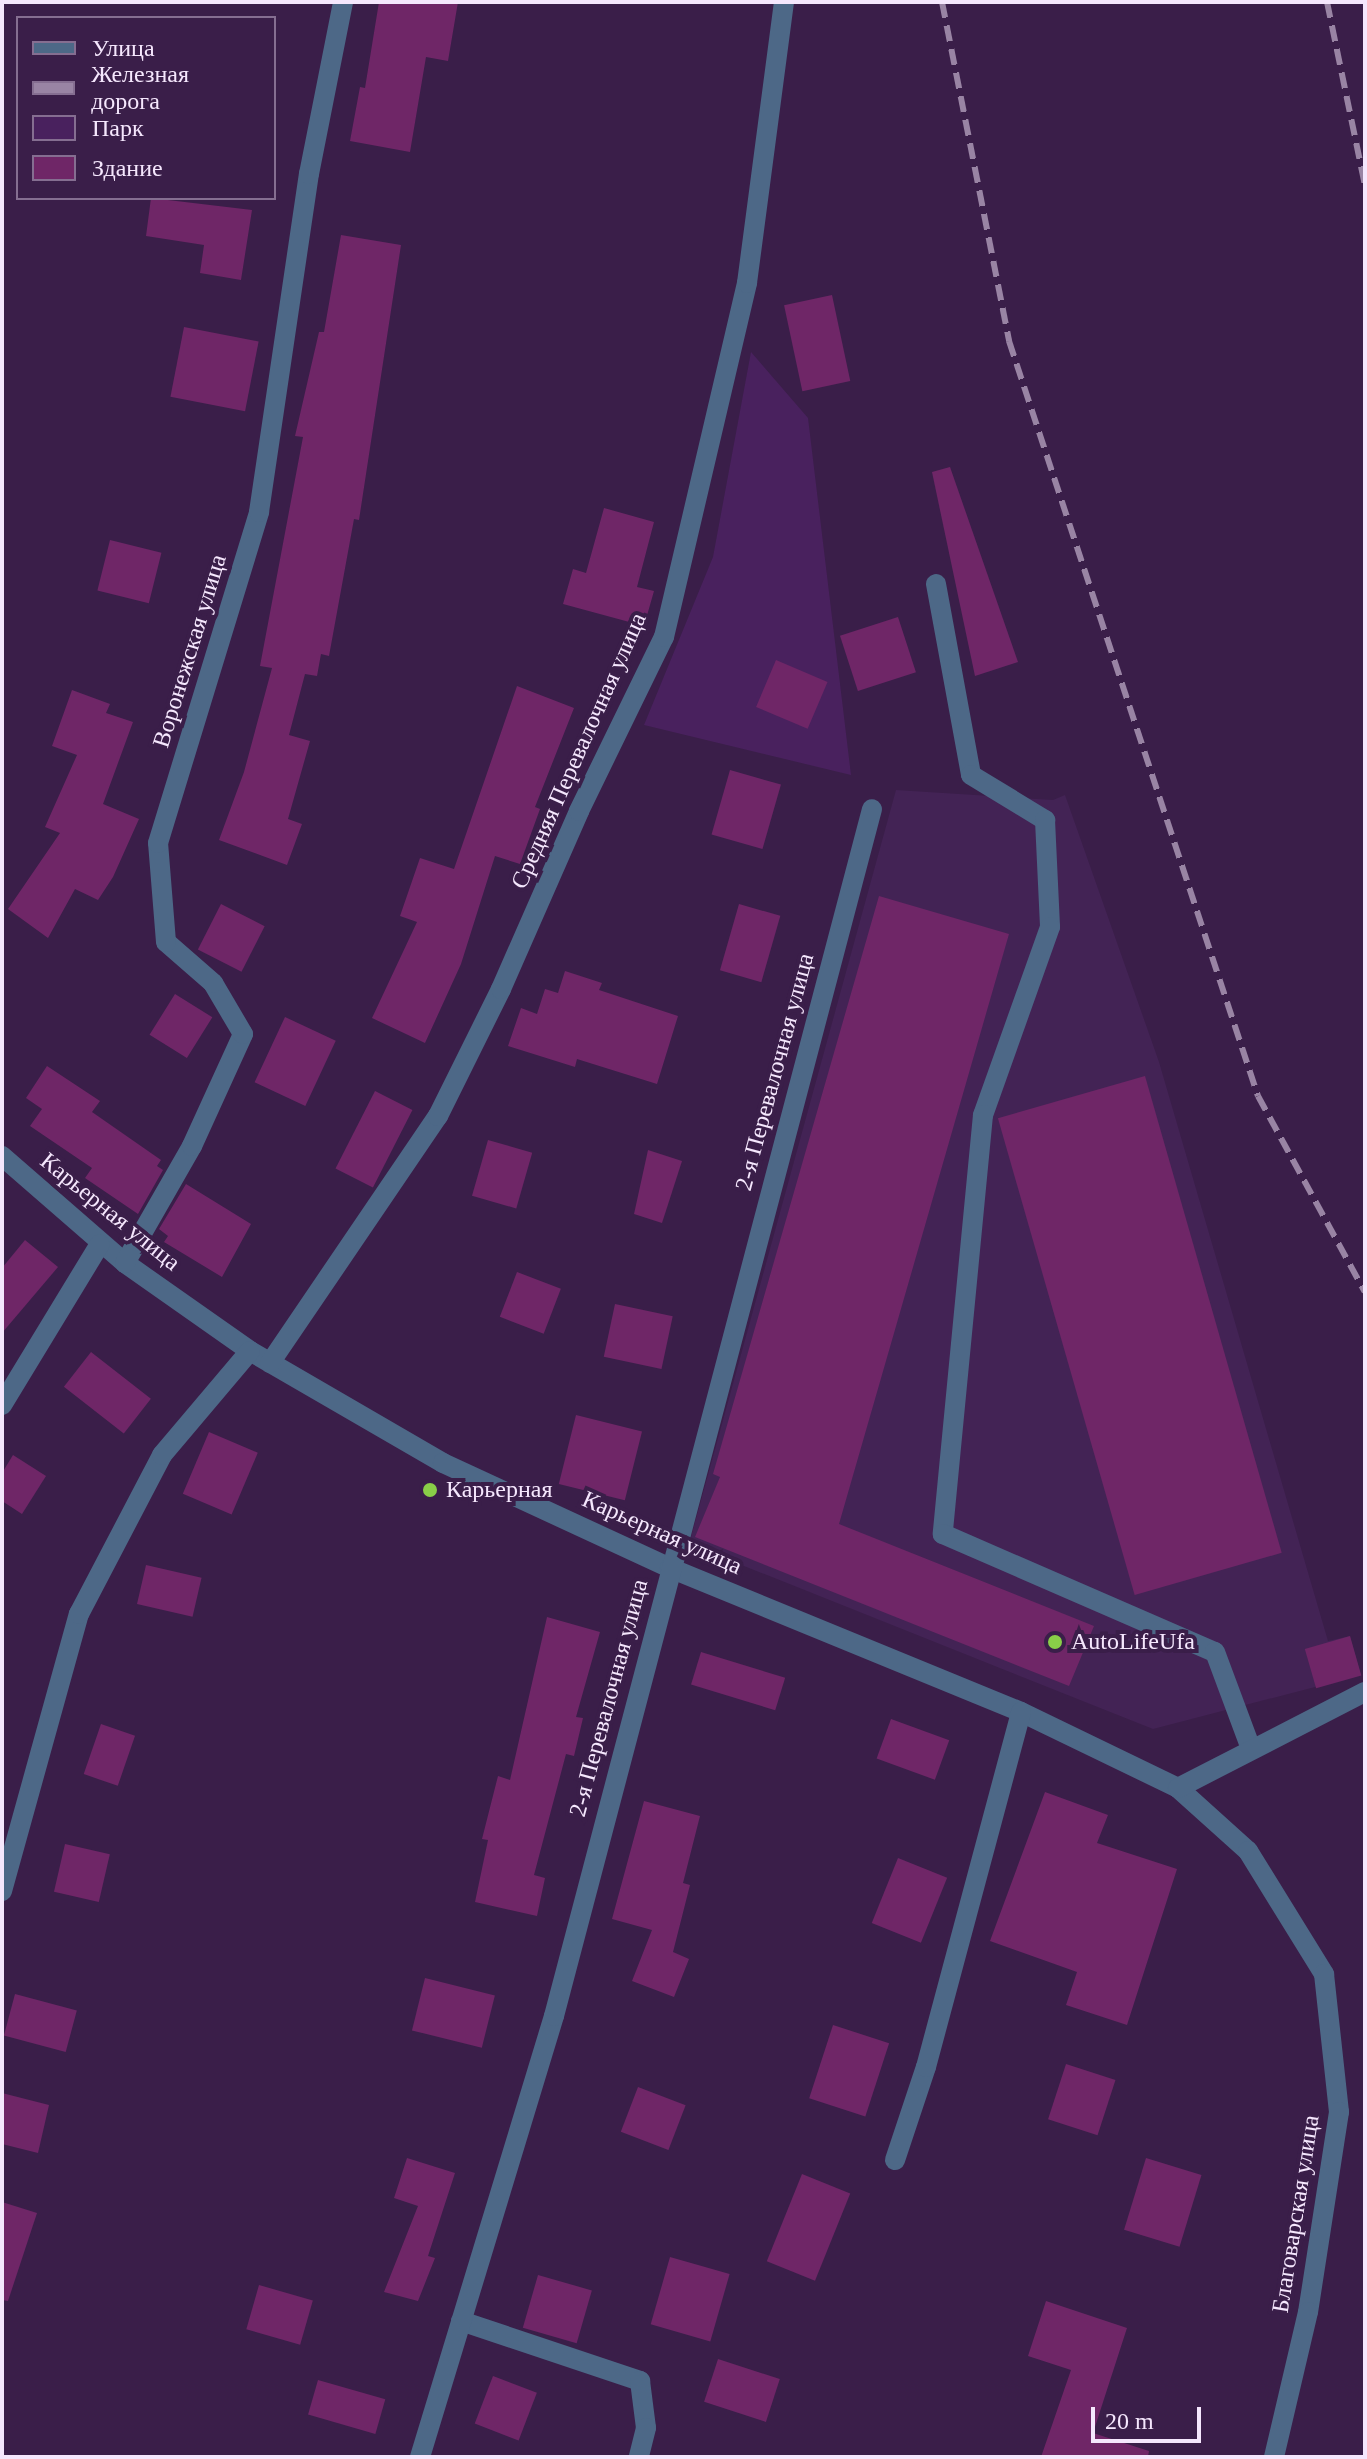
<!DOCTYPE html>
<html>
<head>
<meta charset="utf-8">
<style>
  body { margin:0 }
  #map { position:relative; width:1367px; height:2459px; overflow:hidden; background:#3a1e49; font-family:"Times New Roman",serif }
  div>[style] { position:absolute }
  .built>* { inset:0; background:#432355 }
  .green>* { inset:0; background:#49215e }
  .building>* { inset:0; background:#6f2667; transform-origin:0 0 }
  .minor>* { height:20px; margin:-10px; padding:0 10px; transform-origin:10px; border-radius:10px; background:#4d6887 }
  .rail>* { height:6px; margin-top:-3px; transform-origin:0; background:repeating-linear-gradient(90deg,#9984a4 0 16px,transparent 0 24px) }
  .dots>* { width:22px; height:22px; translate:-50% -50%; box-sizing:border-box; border:4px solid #3a1e49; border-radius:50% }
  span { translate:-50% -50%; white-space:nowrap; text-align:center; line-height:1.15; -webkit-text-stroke:8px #3a1e49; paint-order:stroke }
  .street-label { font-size:24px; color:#f5e7fd }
  .poi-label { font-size:24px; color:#f5e7fd }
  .left { translate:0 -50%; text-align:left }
  .frame { position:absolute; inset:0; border:4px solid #f5e7fd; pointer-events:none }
  .legend { position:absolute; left:16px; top:16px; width:260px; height:184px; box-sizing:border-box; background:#3a1e49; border:2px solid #856e91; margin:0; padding:10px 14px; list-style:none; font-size:24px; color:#f5e7fd }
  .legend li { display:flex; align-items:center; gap:16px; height:40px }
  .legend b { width:40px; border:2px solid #856e91 }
  .scale { position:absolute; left:1091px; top:2407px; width:110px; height:36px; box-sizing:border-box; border:4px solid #f5e7fd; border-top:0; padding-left:10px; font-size:24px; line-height:28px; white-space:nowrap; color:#f5e7fd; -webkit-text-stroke:6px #3a1e49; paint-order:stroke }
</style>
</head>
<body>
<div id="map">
  <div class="built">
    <div style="clip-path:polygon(896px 790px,1053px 800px,1065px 795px,1159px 1062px,1328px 1641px,1350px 1636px,1361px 1675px,1153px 1729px,689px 1544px)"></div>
  </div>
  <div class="green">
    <div style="clip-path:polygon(751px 352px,808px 418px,851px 775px,644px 725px,713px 557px)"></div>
  </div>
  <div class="building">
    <div style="clip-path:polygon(379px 2px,458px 2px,448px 61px,426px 57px,410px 152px,350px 141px,360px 87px,365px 88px)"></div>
    <div style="clip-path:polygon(151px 198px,252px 210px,241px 280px,200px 273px,204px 245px,146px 236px)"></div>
    <div style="clip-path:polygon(341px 235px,401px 245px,359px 520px,354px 519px,329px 656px,321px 654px,317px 676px,305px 674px,289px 735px,310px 741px,288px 819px,302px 824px,287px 865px,219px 840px,244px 772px,272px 668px,260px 666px,303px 437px,295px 436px,319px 332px,324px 332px)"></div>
    <div style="left:832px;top:295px;width:88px;height:49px;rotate:78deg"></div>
    <div style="left:184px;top:327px;width:76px;height:71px;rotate:11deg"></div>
    <div style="clip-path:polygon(950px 467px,1018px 662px,975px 676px,932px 472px)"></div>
    <div style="clip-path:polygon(604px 508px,654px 522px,637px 587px,654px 591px,644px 626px,563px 604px,573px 569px,586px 573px)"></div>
    <div style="left:110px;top:540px;width:53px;height:52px;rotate:14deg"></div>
    <div style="left:898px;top:617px;width:58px;height:61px;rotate:72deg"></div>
    <div style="left:776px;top:660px;width:56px;height:51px;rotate:23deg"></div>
    <div style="clip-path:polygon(517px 686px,574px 708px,535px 807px,540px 809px,520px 864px,495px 856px,461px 964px,425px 1043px,372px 1018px,417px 922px,400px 916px,420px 858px,454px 869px)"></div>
    <div style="clip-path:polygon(72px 690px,110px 704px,106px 713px,133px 722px,103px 804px,139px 819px,113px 877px,98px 900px,75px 889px,48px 938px,8px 909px,60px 833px,45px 827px,77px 755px,52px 746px)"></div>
    <div style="left:730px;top:770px;width:53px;height:67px;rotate:16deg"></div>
    <div style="clip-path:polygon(879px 896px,1009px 934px,839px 1524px,1094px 1626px,1069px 1686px,695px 1537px,720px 1477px,713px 1474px)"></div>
    <div style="left:221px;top:904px;width:49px;height:51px;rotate:27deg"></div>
    <div style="left:739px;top:904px;width:43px;height:69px;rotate:16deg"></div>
    <div style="clip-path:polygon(565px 971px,602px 983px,599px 990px,678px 1016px,657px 1084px,577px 1059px,575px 1067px,508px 1046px,521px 1008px,537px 1014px,545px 989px,558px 993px)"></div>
    <div style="left:175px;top:994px;width:44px;height:48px;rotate:32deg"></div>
    <div style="left:285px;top:1017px;width:56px;height:72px;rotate:25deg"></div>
    <div style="clip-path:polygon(47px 1066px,100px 1101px,92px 1112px,161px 1160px,157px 1166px,163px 1170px,138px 1214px,85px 1178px,92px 1168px,30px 1126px,42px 1109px,26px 1098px)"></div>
    <div style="left:1145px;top:1076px;width:496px;height:153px;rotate:74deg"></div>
    <div style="left:375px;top:1091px;width:42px;height:87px;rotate:27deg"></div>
    <div style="left:488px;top:1140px;width:46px;height:58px;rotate:16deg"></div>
    <div style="clip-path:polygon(648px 1150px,682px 1161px,662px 1223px,634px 1214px)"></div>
    <div style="clip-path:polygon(186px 1184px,251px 1224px,222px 1277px,164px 1242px,168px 1236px,159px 1229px)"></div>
    <div style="clip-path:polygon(25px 1240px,58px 1267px,2px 1333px,2px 1268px)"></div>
    <div style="left:517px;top:1272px;width:47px;height:48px;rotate:21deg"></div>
    <div style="left:615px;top:1304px;width:59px;height:54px;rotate:12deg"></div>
    <div style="left:91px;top:1352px;width:76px;height:44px;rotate:38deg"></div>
    <div style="left:576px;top:1415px;width:68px;height:71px;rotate:14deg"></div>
    <div style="left:209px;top:1432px;width:53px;height:67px;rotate:23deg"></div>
    <div style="clip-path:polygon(13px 1455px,46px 1476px,22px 1514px,2px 1501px,2px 1473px)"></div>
    <div style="left:146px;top:1565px;width:57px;height:40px;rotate:13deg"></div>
    <div style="clip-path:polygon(547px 1617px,600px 1632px,576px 1717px,583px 1718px,574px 1756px,566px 1754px,534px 1875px,545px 1878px,537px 1916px,475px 1902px,488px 1840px,482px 1839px,498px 1776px,510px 1780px)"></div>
    <div style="left:1350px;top:1636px;width:41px;height:47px;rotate:74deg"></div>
    <div style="left:701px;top:1652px;width:88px;height:34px;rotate:17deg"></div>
    <div style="left:891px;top:1719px;width:62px;height:42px;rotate:20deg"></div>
    <div style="left:101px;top:1724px;width:36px;height:53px;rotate:19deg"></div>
    <div style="clip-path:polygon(1045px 1792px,1108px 1815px,1097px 1843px,1177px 1869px,1127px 2025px,1066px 2005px,1077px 1972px,990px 1941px)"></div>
    <div style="clip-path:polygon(644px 1801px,700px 1816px,683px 1883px,690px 1885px,673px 1952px,689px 1959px,674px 1997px,632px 1981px,652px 1930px,612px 1919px)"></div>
    <div style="left:65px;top:1844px;width:46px;height:49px;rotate:13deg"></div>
    <div style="left:898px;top:1858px;width:53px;height:70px;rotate:22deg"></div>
    <div style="left:425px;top:1978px;width:72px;height:54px;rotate:14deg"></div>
    <div style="left:15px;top:1994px;width:64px;height:43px;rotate:15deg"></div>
    <div style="left:833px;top:2025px;width:59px;height:77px;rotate:18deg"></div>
    <div style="left:1066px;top:2064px;width:52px;height:58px;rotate:18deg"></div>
    <div style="left:638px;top:2087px;width:51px;height:48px;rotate:21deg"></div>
    <div style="clip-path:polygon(2px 2093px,49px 2105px,38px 2153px,2px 2144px)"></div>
    <div style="clip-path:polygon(407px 2158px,455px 2173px,428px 2256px,435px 2258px,418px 2301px,384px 2292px,418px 2206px,394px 2198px)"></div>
    <div style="left:1146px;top:2158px;width:58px;height:75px;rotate:17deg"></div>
    <div style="left:802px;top:2174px;width:52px;height:94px;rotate:22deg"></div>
    <div style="clip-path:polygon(2px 2202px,37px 2213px,8px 2301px,2px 2300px)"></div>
    <div style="left:670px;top:2257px;width:62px;height:70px;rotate:16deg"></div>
    <div style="left:538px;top:2275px;width:56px;height:55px;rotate:16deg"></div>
    <div style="left:259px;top:2285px;width:56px;height:46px;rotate:16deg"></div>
    <div style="clip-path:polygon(1046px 2301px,1127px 2328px,1093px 2433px,1149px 2451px,1148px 2457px,1041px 2457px,1071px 2370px,1028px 2356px)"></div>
    <div style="left:718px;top:2359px;width:65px;height:45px;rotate:18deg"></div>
    <div style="left:493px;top:2376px;width:47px;height:51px;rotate:21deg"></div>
    <div style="left:318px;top:2380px;width:70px;height:36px;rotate:16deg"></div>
  </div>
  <div class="minor">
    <div style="left:936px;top:584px;width:194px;rotate:79.6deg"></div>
    <div style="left:971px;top:775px;width:87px;rotate:31.3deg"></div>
    <div style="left:1045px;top:820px;width:107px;rotate:87.3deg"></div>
    <div style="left:1050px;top:927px;width:200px;rotate:109.6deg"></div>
    <div style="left:983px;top:1115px;width:421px;rotate:95.5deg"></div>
    <div style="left:943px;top:1534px;width:296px;rotate:23.5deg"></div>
    <div style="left:1215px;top:1652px;width:103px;rotate:69.6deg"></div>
    <div style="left:2px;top:1156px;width:163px;rotate:41deg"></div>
    <div style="left:125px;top:1263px;width:153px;rotate:35.1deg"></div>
    <div style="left:250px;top:1351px;width:223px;rotate:30.1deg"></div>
    <div style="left:443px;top:1463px;width:250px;rotate:24.8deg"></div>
    <div style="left:670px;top:1568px;width:379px;rotate:22.3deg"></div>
    <div style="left:1021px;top:1712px;width:174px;rotate:25.8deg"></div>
    <div style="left:1178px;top:1788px;width:94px;rotate:42deg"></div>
    <div style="left:1248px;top:1851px;width:145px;rotate:58.3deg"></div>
    <div style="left:1324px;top:1974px;width:139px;rotate:83.8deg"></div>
    <div style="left:1339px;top:2112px;width:202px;rotate:98.8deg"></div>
    <div style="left:1308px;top:2312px;width:149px;rotate:103.2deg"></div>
    <div style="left:125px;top:1263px;width:135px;rotate:-60.2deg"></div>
    <div style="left:192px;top:1146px;width:123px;rotate:-65.5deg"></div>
    <div style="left:243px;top:1034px;width:59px;rotate:-120.5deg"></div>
    <div style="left:213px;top:983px;width:62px;rotate:-138.9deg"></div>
    <div style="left:166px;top:942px;width:99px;rotate:-94.6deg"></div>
    <div style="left:158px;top:843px;width:346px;rotate:-73deg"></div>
    <div style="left:259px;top:512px;width:342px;rotate:-81.6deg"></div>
    <div style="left:309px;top:174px;width:175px;rotate:-78.8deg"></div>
    <div style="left:270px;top:1363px;width:299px;rotate:-55.8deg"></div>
    <div style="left:438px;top:1116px;width:142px;rotate:-63.6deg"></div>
    <div style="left:501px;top:989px;width:194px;rotate:-66.3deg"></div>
    <div style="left:579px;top:811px;width:194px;rotate:-64deg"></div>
    <div style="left:664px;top:637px;width:364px;rotate:-76.8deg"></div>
    <div style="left:747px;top:283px;width:283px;rotate:-82.5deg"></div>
    <div style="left:2px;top:1405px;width:188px;rotate:-58.7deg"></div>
    <div style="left:1178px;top:1788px;width:210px;rotate:-27.2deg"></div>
    <div style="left:2px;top:1891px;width:288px;rotate:-74.5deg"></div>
    <div style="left:79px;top:1614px;width:179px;rotate:-62.4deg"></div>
    <div style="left:162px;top:1455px;width:136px;rotate:-49.8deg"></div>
    <div style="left:895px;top:2160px;width:98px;rotate:-71.6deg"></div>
    <div style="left:926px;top:2067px;width:367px;rotate:-75deg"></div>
    <div style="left:461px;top:2321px;width:189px;rotate:18.5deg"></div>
    <div style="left:640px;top:2381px;width:47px;rotate:82.7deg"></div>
    <div style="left:646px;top:2428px;width:30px;rotate:104deg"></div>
    <div style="left:420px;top:2457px;width:461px;rotate:-73.1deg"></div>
    <div style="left:554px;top:2016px;width:1248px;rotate:-75.24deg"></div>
  </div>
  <div class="rail">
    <div style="left:942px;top:2px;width:346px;rotate:78.8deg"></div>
    <div style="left:1009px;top:341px;width:795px;rotate:71.75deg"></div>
    <div style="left:1258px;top:1096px;width:223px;rotate:61.4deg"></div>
    <div style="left:1327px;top:2px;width:188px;rotate:78.3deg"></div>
  </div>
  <div class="dots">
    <div style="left:430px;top:1490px;background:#89ce48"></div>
    <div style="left:1055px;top:1642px;background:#89ce48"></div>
  </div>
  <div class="street-label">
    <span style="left:190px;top:651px;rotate:-73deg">Воронежская улица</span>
    <span style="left:579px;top:751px;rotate:-66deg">Средняя Перевалочная улица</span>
    <span style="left:775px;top:1072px;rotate:-75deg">2-я Перевалочная улица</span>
    <span style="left:110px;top:1212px;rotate:39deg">Карьерная улица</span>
    <span style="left:662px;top:1533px;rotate:24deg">Карьерная улица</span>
    <span style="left:609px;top:1698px;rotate:-75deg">2-я Перевалочная улица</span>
    <span style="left:1296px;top:2214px;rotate:-81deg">Благоварская улица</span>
  </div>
  <div class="poi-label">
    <span class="left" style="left:446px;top:1490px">Карьерная</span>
    <span class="left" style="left:1071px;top:1642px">AutoLifeUfa</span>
  </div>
  <div class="frame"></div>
  <ul class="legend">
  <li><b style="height:10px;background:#4d6887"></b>Улица</li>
  <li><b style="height:10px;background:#9984a4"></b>Железная дорога</li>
  <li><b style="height:22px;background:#49215e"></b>Парк</li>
  <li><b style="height:22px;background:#6f2667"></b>Здание</li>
  </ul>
  <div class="scale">20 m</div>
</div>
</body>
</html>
